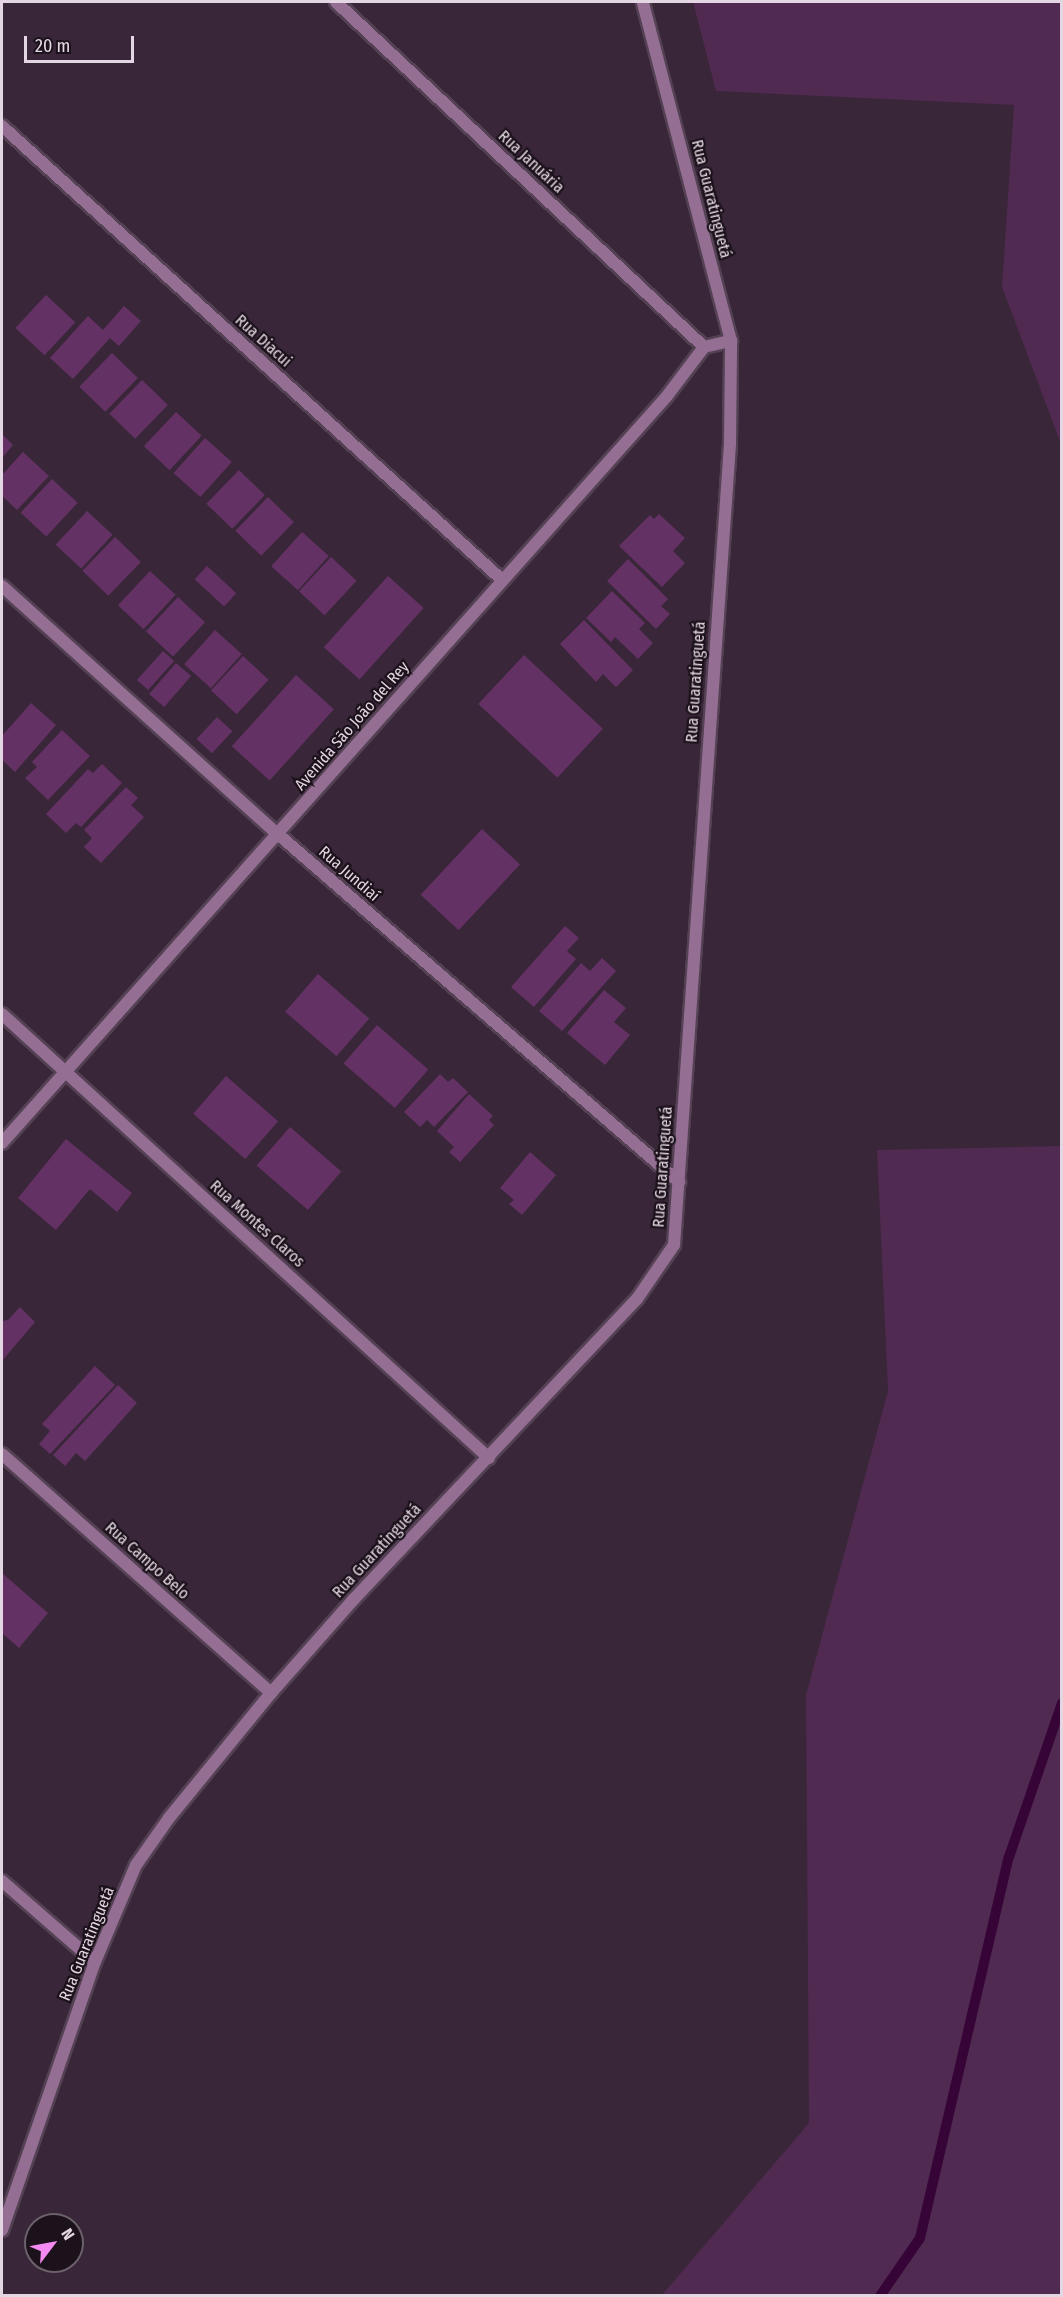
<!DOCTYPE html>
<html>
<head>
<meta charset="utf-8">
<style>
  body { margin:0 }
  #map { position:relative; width:1063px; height:2297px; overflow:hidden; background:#392639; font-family:"Fira Sans Condensed",sans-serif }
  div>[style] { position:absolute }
  .green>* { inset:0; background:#502a50 }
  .stream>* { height:10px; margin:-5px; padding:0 5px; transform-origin:5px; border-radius:5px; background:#360437 }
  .building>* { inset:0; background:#643164; transform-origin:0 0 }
  .roads { filter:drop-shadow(2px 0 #544254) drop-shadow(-2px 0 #544254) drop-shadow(0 2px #544254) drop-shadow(0 -2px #544254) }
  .minor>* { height:12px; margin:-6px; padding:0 6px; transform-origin:6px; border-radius:6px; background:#956e94 }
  span { translate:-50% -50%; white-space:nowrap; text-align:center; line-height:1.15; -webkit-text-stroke:4.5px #1b121b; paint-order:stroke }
  .street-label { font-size:16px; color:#e4d7e3 }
  .frame { position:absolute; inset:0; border:3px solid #e4d7e3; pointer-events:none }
  .north { position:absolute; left:24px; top:2213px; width:60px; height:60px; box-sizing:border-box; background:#1b121b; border:2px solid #6b616b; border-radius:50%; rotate:58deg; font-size:16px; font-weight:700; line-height:24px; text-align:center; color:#e4d7e3 }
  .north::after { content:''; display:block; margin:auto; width:21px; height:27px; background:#f28af2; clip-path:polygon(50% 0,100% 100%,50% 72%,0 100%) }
  .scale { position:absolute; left:24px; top:36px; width:110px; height:27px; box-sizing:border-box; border:3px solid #e4d7e3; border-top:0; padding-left:8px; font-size:18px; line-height:21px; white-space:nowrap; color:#e4d7e3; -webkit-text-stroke:4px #1b121b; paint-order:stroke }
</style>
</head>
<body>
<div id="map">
  <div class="green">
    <div style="clip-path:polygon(693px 2px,1061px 2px,1061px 444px,1002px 287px,1014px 105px,716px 91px)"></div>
    <div style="clip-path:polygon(1061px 1146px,1061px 2295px,662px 2295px,809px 2123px,806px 1695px,888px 1391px,877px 1150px)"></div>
  </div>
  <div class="stream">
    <div style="left:880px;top:2296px;width:70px;rotate:-55.4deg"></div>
    <div style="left:920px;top:2238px;width:391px;rotate:-76.9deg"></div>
    <div style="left:1009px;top:1857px;width:163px;rotate:-71deg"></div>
  </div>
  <div class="building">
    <div style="left:46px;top:295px;width:40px;height:45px;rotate:43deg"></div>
    <div style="clip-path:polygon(124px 306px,141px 321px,119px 346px,110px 338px,73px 379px,50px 358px,88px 316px,103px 330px)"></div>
    <div style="left:112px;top:353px;width:36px;height:47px;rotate:44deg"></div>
    <div style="left:142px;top:380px;width:36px;height:47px;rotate:44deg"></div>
    <div style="left:176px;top:412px;width:35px;height:47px;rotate:43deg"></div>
    <div style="clip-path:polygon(2px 434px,13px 445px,2px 458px)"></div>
    <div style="left:205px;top:438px;width:36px;height:47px;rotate:42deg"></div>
    <div style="clip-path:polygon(23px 452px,49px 476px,17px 510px,2px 496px,2px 475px)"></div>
    <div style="left:239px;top:470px;width:36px;height:47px;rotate:44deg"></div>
    <div style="left:52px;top:479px;width:35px;height:46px;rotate:43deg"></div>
    <div style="left:268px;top:497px;width:36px;height:47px;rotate:44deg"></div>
    <div style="left:87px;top:511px;width:35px;height:46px;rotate:43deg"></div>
    <div style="clip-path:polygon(659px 514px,685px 538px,673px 551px,685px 563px,662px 587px,619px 546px,650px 515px,654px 519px)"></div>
    <div style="left:302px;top:532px;width:36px;height:46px;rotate:42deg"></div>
    <div style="left:115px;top:537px;width:36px;height:47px;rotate:44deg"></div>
    <div style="left:331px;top:557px;width:35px;height:47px;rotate:43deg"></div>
    <div style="clip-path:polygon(628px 559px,668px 599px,661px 606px,670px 614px,656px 629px,607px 581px)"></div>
    <div style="left:207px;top:566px;width:40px;height:18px;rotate:43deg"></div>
    <div style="left:150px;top:571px;width:35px;height:47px;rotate:43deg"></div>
    <div style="left:388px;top:576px;width:48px;height:96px;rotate:42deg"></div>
    <div style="clip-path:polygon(612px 591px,645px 623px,639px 629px,653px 643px,638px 659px,615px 637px,611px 642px,586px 618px)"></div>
    <div style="left:178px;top:597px;width:37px;height:47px;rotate:43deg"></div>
    <div style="clip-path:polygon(584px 620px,633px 670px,616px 687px,603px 674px,596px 682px,560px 644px)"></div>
    <div style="left:215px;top:630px;width:36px;height:46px;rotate:42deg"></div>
    <div style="left:163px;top:651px;width:15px;height:39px;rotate:42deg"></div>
    <div style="left:524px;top:655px;width:108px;height:67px;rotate:43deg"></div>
    <div style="left:243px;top:656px;width:35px;height:47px;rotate:43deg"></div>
    <div style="left:176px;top:663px;width:20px;height:41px;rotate:41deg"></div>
    <div style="left:296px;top:675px;width:51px;height:96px;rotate:42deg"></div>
    <div style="clip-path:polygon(31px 703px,56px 725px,15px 772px,2px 760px,2px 736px)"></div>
    <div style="left:217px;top:717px;width:21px;height:30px;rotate:43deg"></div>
    <div style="clip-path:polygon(62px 730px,90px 756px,48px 800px,25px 778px,37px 767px,32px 762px)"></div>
    <div style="clip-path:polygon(102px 764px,122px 783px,81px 827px,76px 823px,66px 833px,46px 814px,88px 769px,93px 773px)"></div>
    <div style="clip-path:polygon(126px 787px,138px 798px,131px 805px,144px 817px,101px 863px,84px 847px,92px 838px,84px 830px)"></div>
    <div style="left:482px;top:829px;width:52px;height:90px;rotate:43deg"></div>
    <div style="clip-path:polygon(565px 926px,579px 938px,567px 951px,576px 959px,534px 1007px,511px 987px)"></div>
    <div style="clip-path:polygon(602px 958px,616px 971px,562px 1031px,539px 1011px,581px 963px,590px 971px)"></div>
    <div style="left:318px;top:974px;width:68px;height:50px;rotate:41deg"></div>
    <div style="clip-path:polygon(604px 990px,626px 1008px,614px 1022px,630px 1035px,605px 1065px,567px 1033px)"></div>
    <div style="left:377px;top:1025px;width:68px;height:51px;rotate:41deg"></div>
    <div style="clip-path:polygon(440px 1074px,448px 1082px,453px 1078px,468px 1092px,434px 1127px,427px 1120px,420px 1127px,404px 1112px)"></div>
    <div style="left:226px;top:1076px;width:69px;height:50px;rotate:41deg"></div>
    <div style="clip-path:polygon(469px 1094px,493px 1116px,489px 1120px,494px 1125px,460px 1162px,449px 1152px,454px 1147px,437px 1131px)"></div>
    <div style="left:290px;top:1127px;width:68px;height:51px;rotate:41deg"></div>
    <div style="clip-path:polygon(66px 1139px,132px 1193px,117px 1212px,90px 1189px,56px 1230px,18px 1198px)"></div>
    <div style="clip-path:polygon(530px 1152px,556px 1175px,522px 1215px,509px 1204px,514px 1200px,500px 1188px)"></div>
    <div style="clip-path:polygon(20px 1307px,35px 1322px,2px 1361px,2px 1321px,8px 1320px)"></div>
    <div style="clip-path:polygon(95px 1366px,115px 1385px,50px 1454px,39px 1444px,50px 1431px,42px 1424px)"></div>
    <div style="clip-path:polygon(118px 1385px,137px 1403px,85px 1461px,76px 1453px,65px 1466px,53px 1455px)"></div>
    <div style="clip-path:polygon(2px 1573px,48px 1613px,19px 1648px,2px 1633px)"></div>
  </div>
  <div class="roads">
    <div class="minor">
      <div style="left:336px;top:2px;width:504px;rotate:43.15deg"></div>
      <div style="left:2px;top:126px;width:674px;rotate:42.23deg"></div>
      <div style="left:2px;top:586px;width:372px;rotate:42deg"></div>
      <div style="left:279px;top:835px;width:530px;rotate:40.94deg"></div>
      <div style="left:2px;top:1014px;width:659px;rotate:42.36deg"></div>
      <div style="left:2px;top:1143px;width:1000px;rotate:-48.32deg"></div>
      <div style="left:667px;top:396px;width:61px;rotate:-52.9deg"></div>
      <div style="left:704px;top:347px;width:28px;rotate:-13deg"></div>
      <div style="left:2px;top:1454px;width:360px;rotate:41.6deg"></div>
      <div style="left:2px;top:1881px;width:123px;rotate:41.1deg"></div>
      <div style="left:2px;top:2230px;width:284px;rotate:-70.9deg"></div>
      <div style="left:95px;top:1962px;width:105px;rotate:-67.1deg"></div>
      <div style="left:136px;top:1865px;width:57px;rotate:-54.9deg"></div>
      <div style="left:169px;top:1818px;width:161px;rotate:-50.8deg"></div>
      <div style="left:271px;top:1693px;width:125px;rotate:-48.6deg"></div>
      <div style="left:354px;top:1599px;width:412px;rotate:-46.7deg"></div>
      <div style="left:637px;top:1299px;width:65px;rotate:-55.6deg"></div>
      <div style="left:674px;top:1245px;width:803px;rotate:-86deg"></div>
      <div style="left:730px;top:444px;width:103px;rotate:-89.4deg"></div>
      <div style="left:731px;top:341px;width:350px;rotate:-104.6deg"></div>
    </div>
  </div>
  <div class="street-label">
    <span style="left:531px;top:162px;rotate:43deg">Rua Januária</span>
    <span style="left:711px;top:199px;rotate:76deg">Rua Guaratinguetá</span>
    <span style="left:263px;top:341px;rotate:42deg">Rua Diacui</span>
    <span style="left:696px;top:682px;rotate:-86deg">Rua Guaratinguetá</span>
    <span style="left:352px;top:726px;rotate:-49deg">Avenida São João del Rey</span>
    <span style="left:349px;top:874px;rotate:41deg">Rua Jundiaí</span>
    <span style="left:663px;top:1167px;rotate:-86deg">Rua Guaratinguetá</span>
    <span style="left:257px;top:1224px;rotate:42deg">Rua Montes Claros</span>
    <span style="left:377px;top:1551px;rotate:-47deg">Rua Guaratinguetá</span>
    <span style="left:147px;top:1561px;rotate:42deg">Rua Campo Belo</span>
    <span style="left:87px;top:1944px;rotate:-68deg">Rua Guaratinguetá</span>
  </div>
  <div class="frame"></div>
  <div class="north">N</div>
  <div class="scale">20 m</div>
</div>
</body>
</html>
